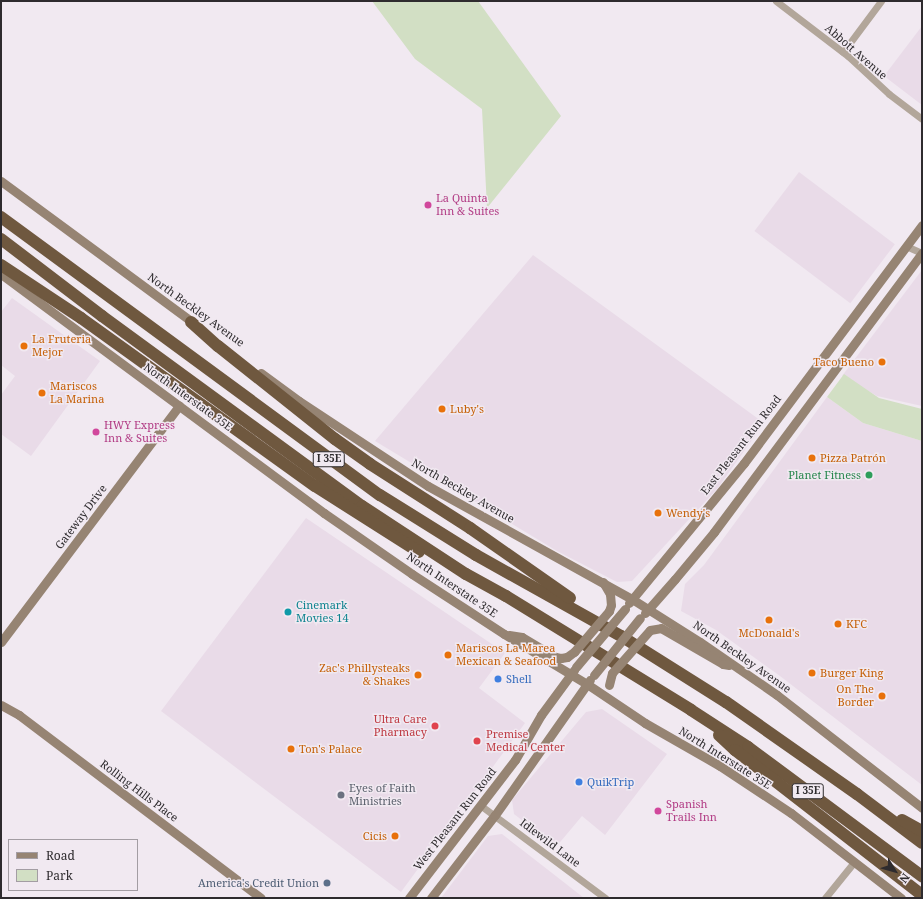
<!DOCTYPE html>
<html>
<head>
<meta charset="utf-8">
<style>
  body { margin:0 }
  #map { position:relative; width:923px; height:899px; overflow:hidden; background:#f1e9f1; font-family:"Noto Serif",serif }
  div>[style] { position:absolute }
  .built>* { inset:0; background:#e9dbe8; transform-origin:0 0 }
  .green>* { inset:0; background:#d2dfc4 }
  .street>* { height:7px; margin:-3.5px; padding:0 3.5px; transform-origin:3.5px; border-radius:3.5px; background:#b2a69a }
  .secondary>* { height:9px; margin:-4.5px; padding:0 4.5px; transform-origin:4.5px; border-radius:4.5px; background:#968473 }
  .highway>* { height:12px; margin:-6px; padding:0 6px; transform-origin:6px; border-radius:6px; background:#6f583f }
  .secondary-bridge>* { height:9px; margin:-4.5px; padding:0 4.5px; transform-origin:4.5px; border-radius:4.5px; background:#968473 }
  .dots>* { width:11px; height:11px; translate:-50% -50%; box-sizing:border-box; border:2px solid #f1e9f1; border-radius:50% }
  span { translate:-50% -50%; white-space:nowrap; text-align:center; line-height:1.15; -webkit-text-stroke:3px #f1e9f1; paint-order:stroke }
  .shield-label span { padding:1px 3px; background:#f1e9f1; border:1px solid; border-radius:3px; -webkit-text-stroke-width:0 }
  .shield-label { font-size:10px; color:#2e2b2e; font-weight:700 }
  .street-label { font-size:11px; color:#2e2b2e }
  .hotel-label { font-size:11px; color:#b23c85 }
  .left { translate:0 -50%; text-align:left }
  .food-label { font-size:11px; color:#c56008 }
  .right { translate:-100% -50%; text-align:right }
  .leisure-label { font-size:11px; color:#27864d }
  .culture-label { font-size:11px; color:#0d838f }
  .shop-label { font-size:11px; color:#366cbe }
  .health-label { font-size:11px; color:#be3a42 }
  .worship-label { font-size:11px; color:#5b616d }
  .service-label { font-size:11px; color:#4e5e75 }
  .frame { position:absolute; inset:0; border:2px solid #2e2b2e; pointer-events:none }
  .legend { position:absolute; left:8px; top:839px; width:130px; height:52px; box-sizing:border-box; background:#f1e9f1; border:1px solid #a39da3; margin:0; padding:5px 7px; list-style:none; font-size:12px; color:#2e2b2e }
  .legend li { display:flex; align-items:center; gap:8px; height:20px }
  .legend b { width:20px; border:1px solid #a39da3 }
  .north { position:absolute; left:875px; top:851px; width:40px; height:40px; -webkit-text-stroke:3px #f1e9f1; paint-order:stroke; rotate:127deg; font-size:11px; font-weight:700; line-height:16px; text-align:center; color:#2e2b2e }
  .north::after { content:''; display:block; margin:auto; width:14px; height:18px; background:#2e2b2e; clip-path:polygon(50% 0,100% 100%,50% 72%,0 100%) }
</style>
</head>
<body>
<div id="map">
  <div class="built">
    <div style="clip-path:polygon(922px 26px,922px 105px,884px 76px)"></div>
    <div style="left:799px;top:172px;width:120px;height:74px;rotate:37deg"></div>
    <div style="clip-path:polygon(533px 255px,764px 423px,717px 489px,632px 581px,617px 582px,557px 551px,375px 441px)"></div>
    <div style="clip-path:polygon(922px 270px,922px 406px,877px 396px,842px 376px)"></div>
    <div style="clip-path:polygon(12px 298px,100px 361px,31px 456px,1px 434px,1px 395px,15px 376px,1px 365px,1px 312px)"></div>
    <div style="clip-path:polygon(827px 397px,863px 423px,922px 441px,922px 785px,780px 676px,716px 630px,681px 611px,685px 584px,704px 565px)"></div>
    <div style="clip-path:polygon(306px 518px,505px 653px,479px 688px,525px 723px,401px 892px,161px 711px)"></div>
    <div style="clip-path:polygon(602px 709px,667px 754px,605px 835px,582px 816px,556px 847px,514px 814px,512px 800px,586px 712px)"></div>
    <div style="clip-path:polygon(502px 834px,561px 880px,584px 898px,441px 898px,488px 836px)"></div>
  </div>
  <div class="green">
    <div style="clip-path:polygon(372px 1px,478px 1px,561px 116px,487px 208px,482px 109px,415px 59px)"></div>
    <div style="clip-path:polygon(844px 374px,879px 398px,922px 409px,922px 441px,863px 423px,827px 397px)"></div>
  </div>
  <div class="street">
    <div style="left:776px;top:1px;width:91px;rotate:37.4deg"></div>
    <div style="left:848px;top:56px;width:56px;rotate:42.8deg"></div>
    <div style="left:889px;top:94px;width:41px;rotate:37.1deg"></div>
    <div style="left:843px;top:52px;width:64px;rotate:-53.3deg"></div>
    <div style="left:906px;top:246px;width:17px;rotate:24deg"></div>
    <div style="left:480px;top:805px;width:156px;rotate:36.6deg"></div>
    <div style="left:825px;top:898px;width:46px;rotate:-51.1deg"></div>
  </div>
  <div class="secondary">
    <div style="left:1px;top:181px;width:242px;rotate:36.4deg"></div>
    <div style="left:1px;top:274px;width:402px;rotate:36.5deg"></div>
    <div style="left:324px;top:513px;width:107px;rotate:34.7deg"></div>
    <div style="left:412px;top:574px;width:110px;rotate:33.1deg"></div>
    <div style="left:504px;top:634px;width:97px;rotate:31.1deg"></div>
    <div style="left:587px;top:684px;width:70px;rotate:33.9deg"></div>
    <div style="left:645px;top:723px;width:86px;rotate:29.8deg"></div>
    <div style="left:720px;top:766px;width:85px;rotate:33.5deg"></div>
    <div style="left:791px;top:813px;width:139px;rotate:37.7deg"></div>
    <div style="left:261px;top:373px;width:47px;rotate:36.4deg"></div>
    <div style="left:299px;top:401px;width:154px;rotate:33.4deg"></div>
    <div style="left:428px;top:486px;width:233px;rotate:29deg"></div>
    <div style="left:632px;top:599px;width:80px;rotate:32.3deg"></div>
    <div style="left:700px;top:642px;width:93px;rotate:34.5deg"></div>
    <div style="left:777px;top:695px;width:184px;rotate:37.9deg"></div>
    <div style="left:603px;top:582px;width:14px;rotate:60deg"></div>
    <div style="left:610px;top:594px;width:11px;rotate:85deg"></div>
    <div style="left:629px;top:603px;width:181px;rotate:-50.6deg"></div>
    <div style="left:744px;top:463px;width:297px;rotate:-53.2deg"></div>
    <div style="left:645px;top:613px;width:45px;rotate:-48.6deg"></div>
    <div style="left:675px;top:579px;width:61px;rotate:-50.3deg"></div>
    <div style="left:714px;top:532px;width:348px;rotate:-53.3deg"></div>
    <div style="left:650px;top:630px;width:11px;rotate:-10deg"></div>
    <div style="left:661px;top:628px;width:72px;rotate:30.1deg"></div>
    <div style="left:723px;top:664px;width:6px;rotate:9deg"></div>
    <div style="left:509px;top:635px;width:13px;rotate:9deg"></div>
    <div style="left:522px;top:637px;width:39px;rotate:31deg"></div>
    <div style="left:555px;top:657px;width:6px;rotate:9deg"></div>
    <div style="left:1px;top:642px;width:296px;rotate:-53deg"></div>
    <div style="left:1px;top:705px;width:21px;rotate:29deg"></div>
    <div style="left:19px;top:715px;width:303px;rotate:37.1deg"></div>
    <div style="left:409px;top:898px;width:174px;rotate:-52.5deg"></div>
    <div style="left:515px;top:760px;width:52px;rotate:-60deg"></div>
    <div style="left:541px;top:715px;width:56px;rotate:-53.7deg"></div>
    <div style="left:431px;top:898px;width:105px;rotate:-52.4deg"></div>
    <div style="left:495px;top:815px;width:165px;rotate:-54.9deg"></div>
  </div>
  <div class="highway">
    <div style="left:1px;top:217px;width:470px;rotate:36.3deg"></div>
    <div style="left:380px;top:495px;width:113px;rotate:32deg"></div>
    <div style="left:476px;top:555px;width:166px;rotate:29.2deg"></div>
    <div style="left:621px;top:636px;width:124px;rotate:32.2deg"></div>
    <div style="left:726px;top:702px;width:160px;rotate:35.1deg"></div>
    <div style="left:857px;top:794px;width:81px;rotate:37deg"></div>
    <div style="left:1px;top:239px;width:127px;rotate:37.3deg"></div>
    <div style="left:102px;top:316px;width:322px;rotate:36.2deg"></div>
    <div style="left:362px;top:506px;width:124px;rotate:33.2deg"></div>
    <div style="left:466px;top:574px;width:46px;rotate:28.8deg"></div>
    <div style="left:506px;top:596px;width:217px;rotate:31.6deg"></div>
    <div style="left:691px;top:710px;width:68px;rotate:33deg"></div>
    <div style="left:748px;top:747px;width:217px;rotate:36.6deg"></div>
    <div style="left:1px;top:265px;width:96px;rotate:33.5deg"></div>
    <div style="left:81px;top:318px;width:288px;rotate:35.7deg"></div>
    <div style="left:315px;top:486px;width:123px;rotate:32.4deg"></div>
    <div style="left:191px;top:322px;width:36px;rotate:42deg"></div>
    <div style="left:218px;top:346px;width:149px;rotate:38.5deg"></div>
    <div style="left:335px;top:439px;width:43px;rotate:35.5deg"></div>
    <div style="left:370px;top:464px;width:119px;rotate:32.6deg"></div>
    <div style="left:470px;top:528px;width:122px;rotate:35deg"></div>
    <div style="left:719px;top:735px;width:22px;rotate:43deg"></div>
    <div style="left:735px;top:750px;width:237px;rotate:37.8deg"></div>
    <div style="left:902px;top:820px;width:23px;rotate:29deg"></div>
  </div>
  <div class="secondary-bridge">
    <div style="left:561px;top:658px;width:6px;rotate:-9deg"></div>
    <div style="left:567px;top:657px;width:9px;rotate:-36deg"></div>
    <div style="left:574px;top:652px;width:54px;rotate:-49.5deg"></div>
    <div style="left:609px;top:611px;width:6px;rotate:-72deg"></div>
    <div style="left:576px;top:667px;width:76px;rotate:-49.8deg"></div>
    <div style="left:594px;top:675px;width:73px;rotate:-51.1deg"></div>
    <div style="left:609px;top:685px;width:12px;rotate:-76deg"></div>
    <div style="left:612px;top:673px;width:57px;rotate:-48.5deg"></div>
  </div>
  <div class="dots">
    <div style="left:428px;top:205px;background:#d1479c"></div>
    <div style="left:24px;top:346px;background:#e8710a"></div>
    <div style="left:882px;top:362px;background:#e8710a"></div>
    <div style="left:42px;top:393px;background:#e8710a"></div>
    <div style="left:442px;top:409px;background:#e8710a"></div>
    <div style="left:96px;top:432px;background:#d1479c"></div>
    <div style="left:812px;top:458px;background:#e8710a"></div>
    <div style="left:869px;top:475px;background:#2e9e5b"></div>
    <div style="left:658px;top:513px;background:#e8710a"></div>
    <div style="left:288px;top:612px;background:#0f9aa8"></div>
    <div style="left:769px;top:620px;background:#e8710a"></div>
    <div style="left:838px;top:624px;background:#e8710a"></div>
    <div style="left:448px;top:655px;background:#e8710a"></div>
    <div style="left:812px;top:673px;background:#e8710a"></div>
    <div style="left:418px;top:675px;background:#e8710a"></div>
    <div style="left:498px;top:679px;background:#3f7fe0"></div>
    <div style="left:882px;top:696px;background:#e8710a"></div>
    <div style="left:435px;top:726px;background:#e0444e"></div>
    <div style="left:477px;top:741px;background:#e0444e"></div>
    <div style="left:291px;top:749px;background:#e8710a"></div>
    <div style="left:579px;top:782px;background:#3f7fe0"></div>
    <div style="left:341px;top:795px;background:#6b7280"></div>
    <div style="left:658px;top:811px;background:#d1479c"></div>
    <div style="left:395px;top:836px;background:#e8710a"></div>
    <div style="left:327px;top:883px;background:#5c6f8a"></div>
  </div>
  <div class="shield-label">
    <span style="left:329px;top:459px">I 35E</span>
    <span style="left:808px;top:791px">I 35E</span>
  </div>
  <div class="street-label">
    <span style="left:856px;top:52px;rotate:41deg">Abbott Avenue</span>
    <span style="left:196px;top:310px;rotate:36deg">North Beckley Avenue</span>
    <span style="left:188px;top:397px;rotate:36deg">North Interstate 35E</span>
    <span style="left:741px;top:445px;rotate:-52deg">East Pleasant Run Road</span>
    <span style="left:463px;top:491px;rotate:30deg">North Beckley Avenue</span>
    <span style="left:81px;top:517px;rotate:-53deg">Gateway Drive</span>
    <span style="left:452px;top:585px;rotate:34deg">North Interstate 35E</span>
    <span style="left:742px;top:657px;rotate:35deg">North Beckley Avenue</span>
    <span style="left:725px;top:758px;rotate:32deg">North Interstate 35E</span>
    <span style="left:139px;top:791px;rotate:37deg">Rolling Hills Place</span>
    <span style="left:455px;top:819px;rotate:-52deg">West Pleasant Run Road</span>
    <span style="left:550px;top:843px;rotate:37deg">Idlewild Lane</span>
  </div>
  <div class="hotel-label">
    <span class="left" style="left:436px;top:205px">La Quinta<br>Inn &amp; Suites</span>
    <span class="left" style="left:104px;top:432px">HWY Express<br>Inn &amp; Suites</span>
    <span class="left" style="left:666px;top:811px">Spanish<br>Trails Inn</span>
  </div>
  <div class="food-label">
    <span class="left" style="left:32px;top:346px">La Fruteria<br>Mejor</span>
    <span class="right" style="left:874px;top:362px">Taco Bueno</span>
    <span class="left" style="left:50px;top:393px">Mariscos<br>La Marina</span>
    <span class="left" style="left:450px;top:409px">Luby's</span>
    <span class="left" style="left:820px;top:458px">Pizza Patrón</span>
    <span class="left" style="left:666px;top:513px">Wendy's</span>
    <span class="left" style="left:846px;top:624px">KFC</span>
    <span style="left:769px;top:633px">McDonald's</span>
    <span class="left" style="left:456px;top:655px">Mariscos La Marea<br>Mexican &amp; Seafood</span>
    <span class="right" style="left:410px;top:675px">Zac's Phillysteaks<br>&amp; Shakes</span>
    <span class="left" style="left:820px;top:673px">Burger King</span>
    <span class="right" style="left:874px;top:696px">On The<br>Border</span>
    <span class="left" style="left:299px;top:749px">Ton's Palace</span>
    <span class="right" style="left:387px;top:836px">Cicis</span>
  </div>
  <div class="leisure-label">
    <span class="right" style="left:861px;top:475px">Planet Fitness</span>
  </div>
  <div class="culture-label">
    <span class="left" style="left:296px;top:612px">Cinemark<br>Movies 14</span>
  </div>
  <div class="shop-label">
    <span class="left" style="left:506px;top:679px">Shell</span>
    <span class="left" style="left:587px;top:782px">QuikTrip</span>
  </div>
  <div class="health-label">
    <span class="right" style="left:427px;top:726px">Ultra Care<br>Pharmacy</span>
    <span class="left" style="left:486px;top:741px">Premise<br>Medical Center</span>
  </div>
  <div class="worship-label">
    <span class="left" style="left:349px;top:795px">Eyes of Faith<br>Ministries</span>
  </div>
  <div class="service-label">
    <span class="right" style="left:319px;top:883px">America's Credit Union</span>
  </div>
  <div class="frame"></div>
  <ul class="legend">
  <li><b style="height:5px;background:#968473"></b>Road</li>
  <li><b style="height:11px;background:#d2dfc4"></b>Park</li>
  </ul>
  <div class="north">N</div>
</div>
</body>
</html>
